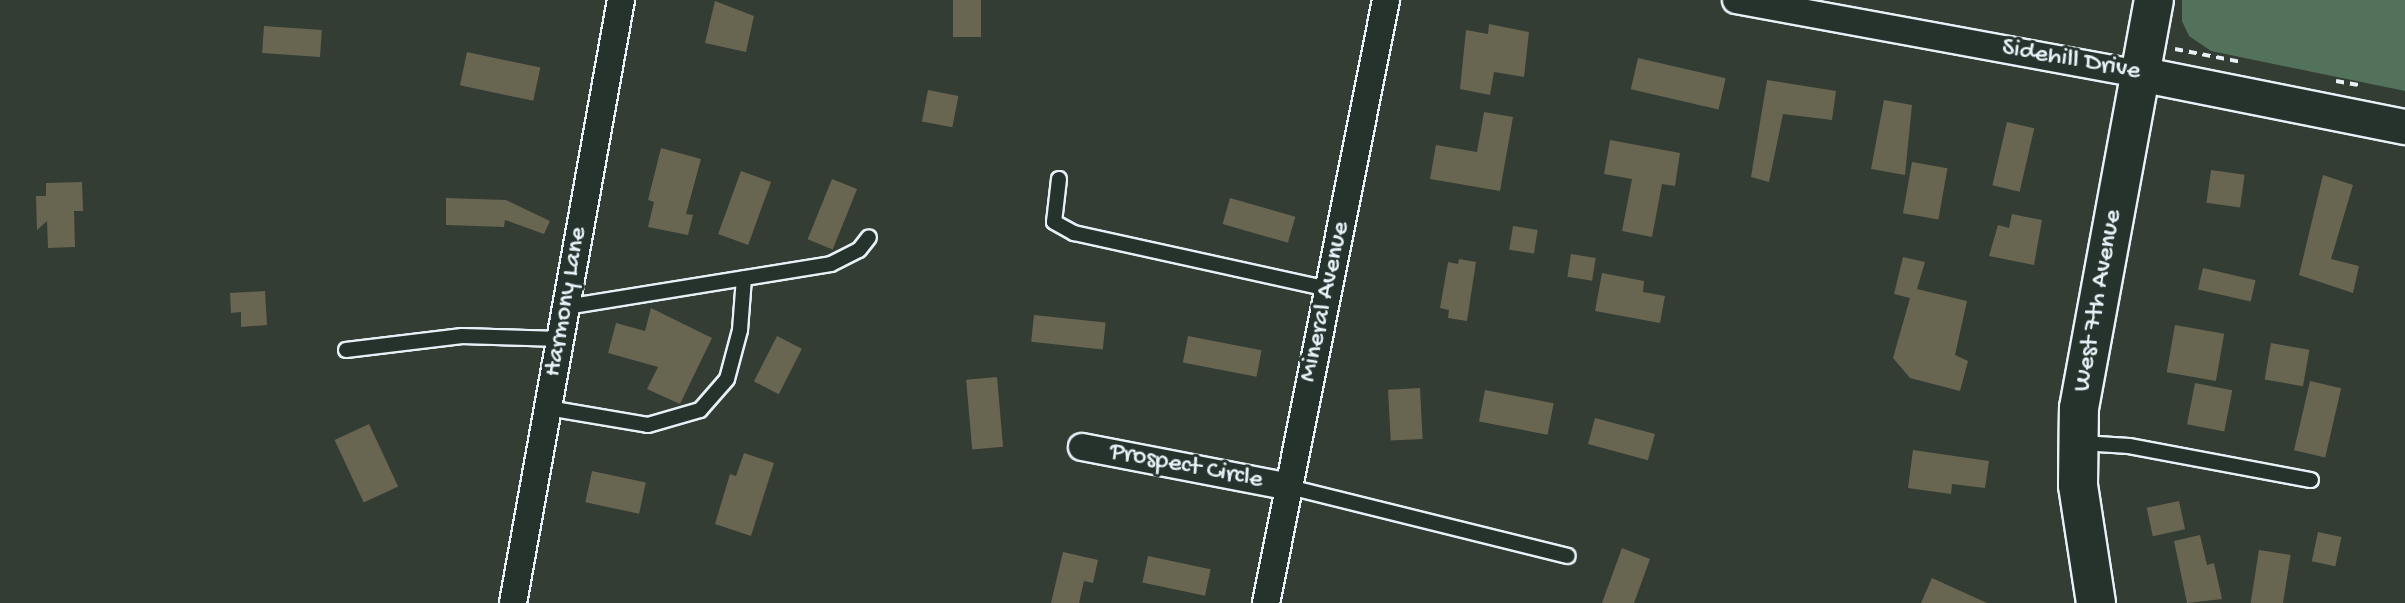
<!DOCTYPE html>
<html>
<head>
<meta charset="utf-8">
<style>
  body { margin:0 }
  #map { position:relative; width:2405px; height:603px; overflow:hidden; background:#333d34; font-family:"Gochi Hand",sans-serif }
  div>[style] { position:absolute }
  .green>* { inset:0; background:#53725b }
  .building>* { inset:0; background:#686551; transform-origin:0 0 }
  .path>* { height:4px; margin-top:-2px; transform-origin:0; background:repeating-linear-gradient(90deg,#e8f1f8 0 8px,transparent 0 14px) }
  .roads { filter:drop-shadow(2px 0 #e8f1f8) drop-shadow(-2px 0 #e8f1f8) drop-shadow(0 2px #e8f1f8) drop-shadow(0 -2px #e8f1f8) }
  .service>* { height:14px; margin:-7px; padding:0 7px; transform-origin:7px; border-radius:7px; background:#26332d }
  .minor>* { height:26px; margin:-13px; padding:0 13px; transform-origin:13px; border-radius:13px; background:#26332d }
  .tertiary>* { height:34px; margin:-17px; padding:0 17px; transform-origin:17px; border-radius:17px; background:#26332d }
  .secondary>* { height:38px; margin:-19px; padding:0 19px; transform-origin:19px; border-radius:19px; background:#26332d }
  span { translate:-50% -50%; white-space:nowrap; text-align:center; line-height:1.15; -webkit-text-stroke:6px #26332d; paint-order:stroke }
  .street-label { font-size:26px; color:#e8f1f8 }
</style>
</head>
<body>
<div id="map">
  <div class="green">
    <div style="clip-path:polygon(2182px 0,2405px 0,2405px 91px,2211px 51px,2189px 36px,2182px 21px)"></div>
  </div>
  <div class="building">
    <div style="left:953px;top:0;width:28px;height:37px"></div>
    <div style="clip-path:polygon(715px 1px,754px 16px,746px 52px,705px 43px)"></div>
    <div style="clip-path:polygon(1489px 24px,1529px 32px,1524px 77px,1494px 72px,1490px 95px,1460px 89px,1466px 30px,1488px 34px)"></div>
    <div style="left:264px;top:26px;width:58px;height:27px;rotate:4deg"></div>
    <div style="left:467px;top:52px;width:75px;height:34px;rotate:12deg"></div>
    <div style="left:1638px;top:58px;width:90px;height:32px;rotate:13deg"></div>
    <div style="clip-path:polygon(1767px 80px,1836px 91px,1832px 120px,1783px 114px,1769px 182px,1751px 177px)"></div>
    <div style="left:928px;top:90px;width:31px;height:32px;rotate:11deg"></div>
    <div style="clip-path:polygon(1884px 100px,1912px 105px,1905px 175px,1871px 169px)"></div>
    <div style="clip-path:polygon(1484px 112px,1513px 117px,1500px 191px,1430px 179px,1436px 145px,1477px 152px)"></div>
    <div style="left:2007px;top:122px;width:28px;height:65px;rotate:13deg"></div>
    <div style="clip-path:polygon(1610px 140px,1680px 153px,1675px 186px,1662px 184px,1652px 237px,1622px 231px,1632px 179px,1604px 174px)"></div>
    <div style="clip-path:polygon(661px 148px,701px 159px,686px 214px,693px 215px,688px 235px,648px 227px,654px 202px,648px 200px)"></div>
    <div style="left:1912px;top:162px;width:36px;height:52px;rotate:10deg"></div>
    <div style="left:2211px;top:170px;width:34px;height:33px;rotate:8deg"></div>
    <div style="left:741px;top:171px;width:32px;height:67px;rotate:20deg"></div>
    <div style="clip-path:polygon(2323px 175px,2353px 185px,2331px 259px,2359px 266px,2353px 293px,2299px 275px)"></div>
    <div style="left:832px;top:179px;width:27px;height:65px;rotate:22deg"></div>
    <div style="clip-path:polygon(82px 182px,83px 211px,74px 211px,75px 247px,48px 248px,47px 221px,37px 230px,36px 196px,46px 196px,46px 183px)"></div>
    <div style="clip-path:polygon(446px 198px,506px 200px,550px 221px,544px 234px,505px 220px,504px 227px,446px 225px)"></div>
    <div style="left:1230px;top:198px;width:68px;height:27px;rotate:16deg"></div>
    <div style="clip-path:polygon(2012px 214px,2042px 220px,2034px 265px,1989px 256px,1998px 225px,2009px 228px)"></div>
    <div style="left:1513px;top:226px;width:25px;height:24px;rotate:9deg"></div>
    <div style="left:1571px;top:254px;width:25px;height:23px;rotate:9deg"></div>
    <div style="clip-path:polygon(1903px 257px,1925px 262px,1917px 289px,1967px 301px,1955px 355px,1968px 361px,1960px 391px,1910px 378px,1893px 358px,1910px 298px,1894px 294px)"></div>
    <div style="clip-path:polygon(1459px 259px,1476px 262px,1467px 321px,1448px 318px,1449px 310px,1440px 308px,1448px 262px,1458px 264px)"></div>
    <div style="left:2203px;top:268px;width:54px;height:22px;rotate:13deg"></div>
    <div style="clip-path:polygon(1602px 273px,1644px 281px,1643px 292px,1665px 296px,1660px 323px,1595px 311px)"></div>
    <div style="clip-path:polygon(265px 291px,267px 325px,241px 327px,241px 312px,231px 313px,230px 293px)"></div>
    <div style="clip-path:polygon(651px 308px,712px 338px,680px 404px,647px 389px,658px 367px,608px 353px,616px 323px,645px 331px)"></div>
    <div style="left:1034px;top:315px;width:72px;height:27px;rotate:6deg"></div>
    <div style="left:2175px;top:325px;width:50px;height:48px;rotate:10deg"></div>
    <div style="left:777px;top:336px;width:28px;height:51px;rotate:27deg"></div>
    <div style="left:1188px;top:336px;width:75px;height:27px;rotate:11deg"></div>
    <div style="left:2271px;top:343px;width:39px;height:37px;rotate:10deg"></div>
    <div style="left:997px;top:377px;width:70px;height:31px;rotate:85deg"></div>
    <div style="left:2310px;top:381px;width:32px;height:71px;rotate:13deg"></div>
    <div style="left:2195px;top:383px;width:38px;height:42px;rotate:11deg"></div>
    <div style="left:1420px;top:388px;width:51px;height:32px;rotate:87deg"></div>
    <div style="left:1485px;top:390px;width:70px;height:32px;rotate:11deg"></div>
    <div style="left:1595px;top:418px;width:62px;height:27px;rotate:15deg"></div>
    <div style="left:369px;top:424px;width:69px;height:38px;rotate:65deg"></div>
    <div style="clip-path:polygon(1913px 450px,1989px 461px,1985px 488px,1952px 484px,1951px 494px,1908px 488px)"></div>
    <div style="clip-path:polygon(744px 453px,774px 463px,751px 536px,715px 524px,730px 474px,736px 476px)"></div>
    <div style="left:592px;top:471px;width:55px;height:32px;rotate:12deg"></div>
    <div style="left:2179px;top:501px;width:29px;height:33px;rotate:78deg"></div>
    <div style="left:2318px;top:532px;width:24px;height:30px;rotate:12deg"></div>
    <div style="clip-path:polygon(2200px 535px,2207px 565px,2214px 563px,2222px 599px,2187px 603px,2174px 541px)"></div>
    <div style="clip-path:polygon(1622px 548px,1650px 559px,1634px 603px,1602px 603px)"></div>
    <div style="left:2259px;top:550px;width:32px;height:54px;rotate:9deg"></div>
    <div style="clip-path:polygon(1063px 552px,1098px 560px,1093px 583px,1084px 581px,1079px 603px,1051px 603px)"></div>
    <div style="left:1148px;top:556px;width:64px;height:27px;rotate:12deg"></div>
    <div style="clip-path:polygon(1932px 578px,1987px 603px,1921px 603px)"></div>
  </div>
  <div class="path">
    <div style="left:2175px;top:49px;width:67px;rotate:11.1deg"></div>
    <div style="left:2336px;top:81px;width:27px;rotate:10deg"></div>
  </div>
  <div class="roads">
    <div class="service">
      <div style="left:1059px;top:179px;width:43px;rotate:96.6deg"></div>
      <div style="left:1054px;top:222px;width:23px;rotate:29deg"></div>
      <div style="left:1074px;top:233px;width:261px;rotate:12.4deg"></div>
      <div style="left:566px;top:307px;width:268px;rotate:-9.2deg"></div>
      <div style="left:831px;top:264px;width:31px;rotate:-27deg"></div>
      <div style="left:859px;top:250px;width:16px;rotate:-52deg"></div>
      <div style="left:346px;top:350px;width:117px;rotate:-6.9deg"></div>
      <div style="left:462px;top:336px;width:98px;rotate:1.8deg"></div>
      <div style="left:548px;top:408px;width:101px;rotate:9.6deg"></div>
      <div style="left:648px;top:425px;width:54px;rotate:-16.1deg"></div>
      <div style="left:700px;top:410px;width:41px;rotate:-48.9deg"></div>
      <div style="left:727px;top:379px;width:51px;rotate:-75.1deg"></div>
      <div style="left:740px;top:330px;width:52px;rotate:-85.6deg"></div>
      <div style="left:2082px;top:443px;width:47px;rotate:3.7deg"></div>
      <div style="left:2129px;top:446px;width:185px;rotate:10.6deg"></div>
      <div style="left:1289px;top:487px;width:287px;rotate:13.9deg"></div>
    </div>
    <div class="minor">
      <div style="left:1736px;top:0;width:410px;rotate:10.4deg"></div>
      <div style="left:1082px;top:447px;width:211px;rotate:10.9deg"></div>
      <div style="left:513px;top:603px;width:613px;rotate:-79.85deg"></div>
      <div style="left:1266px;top:603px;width:615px;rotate:-78.74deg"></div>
    </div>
    <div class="tertiary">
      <div style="left:2139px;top:74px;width:271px;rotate:11.3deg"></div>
    </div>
    <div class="secondary">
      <div style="left:2096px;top:603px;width:119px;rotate:-98.7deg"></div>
      <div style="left:2078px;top:485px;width:77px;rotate:-89.3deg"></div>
      <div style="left:2079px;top:408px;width:415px;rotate:-79.6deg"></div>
    </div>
  </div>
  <div class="street-label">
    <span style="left:2071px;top:61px;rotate:10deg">Sidehill Drive</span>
    <span style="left:2099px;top:301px;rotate:-80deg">West 7th Avenue</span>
    <span style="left:567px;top:302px;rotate:-80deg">Harmony Lane</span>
    <span style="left:1326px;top:302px;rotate:-78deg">Mineral Avenue</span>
    <span style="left:1186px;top:467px;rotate:11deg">Prospect Circle</span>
  </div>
</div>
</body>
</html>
